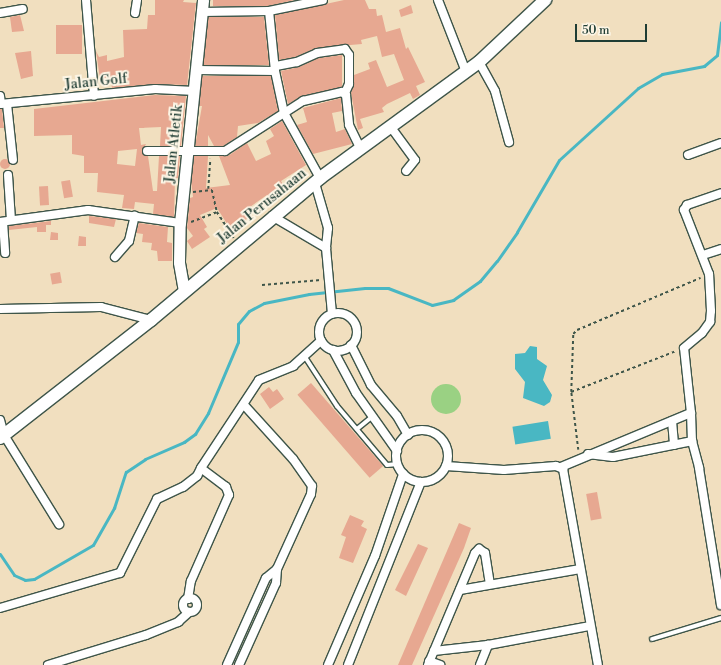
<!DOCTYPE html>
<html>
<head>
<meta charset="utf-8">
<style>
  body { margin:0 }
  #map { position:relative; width:721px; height:665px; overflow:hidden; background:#f1dfbf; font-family:"Libre Bodoni",serif }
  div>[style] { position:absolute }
  .green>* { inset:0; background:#9ad183 }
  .round { border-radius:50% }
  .water>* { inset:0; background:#49b7c3; transform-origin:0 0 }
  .stream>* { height:3px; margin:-1.5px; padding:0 1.5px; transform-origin:1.5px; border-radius:1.5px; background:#49b7c3 }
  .building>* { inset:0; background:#e7a891; transform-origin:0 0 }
  .path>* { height:1.5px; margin-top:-0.75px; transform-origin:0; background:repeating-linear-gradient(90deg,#3e5549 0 3px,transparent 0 6px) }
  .roads { filter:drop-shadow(1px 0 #3e5549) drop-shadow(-1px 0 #3e5549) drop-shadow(0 1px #3e5549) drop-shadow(0 -1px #3e5549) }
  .lane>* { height:4px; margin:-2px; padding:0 2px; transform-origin:2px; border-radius:2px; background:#fff }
  .street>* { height:8px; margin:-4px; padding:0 4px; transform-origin:4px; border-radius:4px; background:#fff }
  .street>.ring { margin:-4px; padding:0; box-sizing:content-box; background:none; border:8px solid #fff; border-radius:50% }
  .secondary>* { height:11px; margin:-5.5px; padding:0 5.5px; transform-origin:5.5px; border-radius:5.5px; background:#fff }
  .primary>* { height:12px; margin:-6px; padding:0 6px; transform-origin:6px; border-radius:6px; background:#fff }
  span { translate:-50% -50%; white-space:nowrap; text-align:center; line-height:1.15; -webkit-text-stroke:4px #fcf5e5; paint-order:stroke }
  .street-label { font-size:14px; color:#1f3d34 }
  .scale { position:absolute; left:575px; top:24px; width:72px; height:18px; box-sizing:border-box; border:2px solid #1f3d34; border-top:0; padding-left:5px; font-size:12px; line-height:14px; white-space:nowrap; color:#1f3d34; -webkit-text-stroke:3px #fcf5e5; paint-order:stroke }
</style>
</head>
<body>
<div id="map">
  <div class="green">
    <div class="round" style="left:431px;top:384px;width:30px;height:30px"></div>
  </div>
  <div class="water">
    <div style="clip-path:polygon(530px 346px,537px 347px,537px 359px,547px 366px,543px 380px,552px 395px,550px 402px,544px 406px,523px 398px,525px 382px,515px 369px,515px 354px,525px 353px)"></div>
    <div style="left:548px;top:421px;width:18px;height:36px;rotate:81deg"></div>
  </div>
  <div class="stream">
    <div style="left:0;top:554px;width:25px;rotate:56deg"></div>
    <div style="left:14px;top:575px;width:12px;rotate:24deg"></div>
    <div style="left:25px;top:580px;width:9px;rotate:-6deg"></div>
    <div style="left:34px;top:579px;width:68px;rotate:-30deg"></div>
    <div style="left:93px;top:545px;width:43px;rotate:-60.4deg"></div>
    <div style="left:114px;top:508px;width:38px;rotate:-72deg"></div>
    <div style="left:126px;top:472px;width:23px;rotate:-34deg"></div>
    <div style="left:145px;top:459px;width:43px;rotate:-23.6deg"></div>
    <div style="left:184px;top:442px;width:14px;rotate:-36deg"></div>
    <div style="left:195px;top:434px;width:25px;rotate:-58deg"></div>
    <div style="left:208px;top:413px;width:77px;rotate:-67.1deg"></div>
    <div style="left:238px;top:342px;width:18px;rotate:-90deg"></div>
    <div style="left:238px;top:324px;width:17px;rotate:-50deg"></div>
    <div style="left:249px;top:311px;width:17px;rotate:-28deg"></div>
    <div style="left:264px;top:303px;width:46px;rotate:-11.3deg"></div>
    <div style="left:309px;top:294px;width:56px;rotate:-6.1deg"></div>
    <div style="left:365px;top:288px;width:23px"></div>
    <div style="left:388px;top:288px;width:47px;rotate:21.1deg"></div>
    <div style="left:432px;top:305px;width:22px;rotate:-13deg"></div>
    <div style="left:453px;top:300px;width:33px;rotate:-35deg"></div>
    <div style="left:480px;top:281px;width:26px;rotate:-50deg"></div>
    <div style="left:497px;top:261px;width:35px;rotate:-55deg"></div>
    <div style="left:517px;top:232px;width:83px;rotate:-59.7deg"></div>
    <div style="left:559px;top:160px;width:107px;rotate:-42.3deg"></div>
    <div style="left:638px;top:88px;width:28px;rotate:-30deg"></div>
    <div style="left:662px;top:74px;width:43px;rotate:-10.8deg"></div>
    <div style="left:704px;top:66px;width:17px;rotate:-40deg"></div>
    <div style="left:717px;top:55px;width:33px;rotate:-83deg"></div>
  </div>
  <div class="building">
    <div style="clip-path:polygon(155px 0,184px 0,183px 2px,196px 3px,187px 85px,155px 84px,112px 88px,110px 77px,100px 79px,96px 51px,99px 57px,107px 55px,107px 61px,124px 57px,123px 30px,147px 29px,148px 15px,155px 15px)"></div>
    <div style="clip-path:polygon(213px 0,295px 0,268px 6px,213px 6px)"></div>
    <div style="clip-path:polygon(344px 0,365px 0,369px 9px,376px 9px,377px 16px,382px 15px,386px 32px,400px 28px,406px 49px,408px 47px,425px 82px,416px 86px,420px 95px,413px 99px,410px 93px,387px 104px,382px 108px,384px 112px,360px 119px,363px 128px,358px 130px,351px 93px,354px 75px,370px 69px,368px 63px,376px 60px,387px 87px,404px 80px,394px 54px,382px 57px,377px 36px,361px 40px,362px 44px,316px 48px,295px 57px,279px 60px,275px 15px)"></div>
    <div style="clip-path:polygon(411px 5px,413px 13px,401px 17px,399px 10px)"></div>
    <div style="clip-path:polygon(20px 15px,24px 31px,12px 32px,10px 17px)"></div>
    <div style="clip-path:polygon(208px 17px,264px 17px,269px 65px,203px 65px)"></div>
    <div style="left:82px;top:25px;width:29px;height:26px;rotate:90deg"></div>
    <div style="clip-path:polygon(31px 51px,33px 76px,21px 79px,15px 53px)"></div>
    <div style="clip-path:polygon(342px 55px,342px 87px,302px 96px,288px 104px,281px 71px,299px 67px,319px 58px)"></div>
    <div style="clip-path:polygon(202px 76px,271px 76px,278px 111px,258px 123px,238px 126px,237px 137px,223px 146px,214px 146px,208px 135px,208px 146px,195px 146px,202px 106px,199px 106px)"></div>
    <div style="clip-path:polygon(evenodd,155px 95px,186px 96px,181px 146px,160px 146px,161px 127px,139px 128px,141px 145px,146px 144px,142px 151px,148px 156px,153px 191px,157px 191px,159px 156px,180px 156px,178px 178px,175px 178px,174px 217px,153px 214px,154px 204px,135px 202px,134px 209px,122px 208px,124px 195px,97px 192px,98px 173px,84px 173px,84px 156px,72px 154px,72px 135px,34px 136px,34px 109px,155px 95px,137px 149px,135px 166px,117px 164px,118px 151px,137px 149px)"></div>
    <div style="clip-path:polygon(341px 98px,342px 111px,332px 113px,336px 132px,345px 129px,352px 144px,313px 154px,297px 125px,307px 122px,303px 108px)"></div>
    <div style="clip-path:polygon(0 109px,2px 109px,4px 128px,0 128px)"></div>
    <div style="clip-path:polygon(282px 121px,306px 165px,281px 181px,285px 188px,268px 197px,267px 195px,247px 209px,251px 216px,231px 230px,217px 208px,200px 215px,207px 227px,204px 229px,210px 237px,192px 249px,187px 241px,193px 236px,187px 228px,190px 198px,193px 197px,191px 180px,194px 156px,208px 156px,206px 188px,230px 185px,219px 156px,228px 156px,247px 143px,256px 161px,271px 154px,266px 141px,274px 136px,270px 129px)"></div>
    <div class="round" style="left:0;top:159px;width:10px;height:10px"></div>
    <div style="left:70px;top:180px;width:17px;height:9px;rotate:80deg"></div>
    <div style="left:48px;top:186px;width:19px;height:9px;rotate:87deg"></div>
    <div style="clip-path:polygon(89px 216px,116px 219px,114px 227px,89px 223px)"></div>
    <div style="clip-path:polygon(51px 221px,51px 225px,46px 225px,46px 232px,37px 232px,37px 227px,9px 230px,9px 226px)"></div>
    <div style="clip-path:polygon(139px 223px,168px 227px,167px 242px,172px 243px,172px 261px,158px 261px,157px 251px,151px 250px,152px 243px,142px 242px,143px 234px,136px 233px)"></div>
    <div style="clip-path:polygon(51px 232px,58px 233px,58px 240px,50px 240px)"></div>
    <div style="clip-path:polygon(79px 236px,86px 237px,86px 246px,78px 246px)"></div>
    <div style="left:60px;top:272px;width:11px;height:10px;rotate:80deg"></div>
    <div style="left:311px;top:383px;width:110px;height:18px;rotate:49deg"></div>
    <div style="clip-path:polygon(269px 387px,273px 392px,277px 389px,284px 399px,270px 409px,260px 394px)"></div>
    <div style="left:597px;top:492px;width:27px;height:11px;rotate:80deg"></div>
    <div style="clip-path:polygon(350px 515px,364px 521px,361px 526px,367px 529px,353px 563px,339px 558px,346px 537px,341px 535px)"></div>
    <div style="clip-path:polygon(459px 523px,471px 528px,464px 548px,412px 665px,398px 665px)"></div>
    <div style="clip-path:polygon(418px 544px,428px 548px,406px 596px,395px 590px)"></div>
  </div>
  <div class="path">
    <div style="left:208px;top:189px;width:30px;rotate:-86deg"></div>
    <div style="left:193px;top:192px;width:19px;rotate:-6deg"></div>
    <div style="left:212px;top:190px;width:23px;rotate:77deg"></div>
    <div style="left:217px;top:212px;width:31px;rotate:57deg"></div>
    <div style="left:191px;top:222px;width:28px;rotate:-21deg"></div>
    <div style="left:262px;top:285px;width:59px;rotate:-4.8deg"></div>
    <div style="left:571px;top:392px;width:113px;rotate:-21.3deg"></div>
    <div style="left:578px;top:450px;width:58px;rotate:-96.9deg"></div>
    <div style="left:571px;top:392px;width:58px;rotate:-88deg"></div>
    <div style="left:573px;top:334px;width:6px;rotate:-45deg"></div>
    <div style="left:577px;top:330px;width:134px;rotate:-22.9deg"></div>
  </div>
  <div class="roads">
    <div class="lane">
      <div style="left:305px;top:357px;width:59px;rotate:56.9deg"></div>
      <div style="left:337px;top:406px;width:77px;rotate:49.7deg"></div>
      <div style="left:387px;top:465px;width:11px;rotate:-5deg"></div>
      <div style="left:357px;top:429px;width:19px;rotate:-39deg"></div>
      <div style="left:652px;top:639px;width:72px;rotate:-16.9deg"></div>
    </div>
    <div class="street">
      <div style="left:86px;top:0;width:96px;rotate:85.2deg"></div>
      <div style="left:438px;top:0;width:77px;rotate:68.7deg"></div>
      <div style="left:269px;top:11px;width:60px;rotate:84.3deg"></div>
      <div style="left:275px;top:71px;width:43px;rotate:77.9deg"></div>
      <div style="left:284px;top:113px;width:74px;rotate:61deg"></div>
      <div style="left:202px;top:12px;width:67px;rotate:-0.9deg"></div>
      <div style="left:269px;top:11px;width:55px;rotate:-11.5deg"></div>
      <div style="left:0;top:13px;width:23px;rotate:-10deg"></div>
      <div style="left:135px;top:13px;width:13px;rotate:-81deg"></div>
      <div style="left:479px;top:62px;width:33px;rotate:61deg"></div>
      <div style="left:495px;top:91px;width:53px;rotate:74.6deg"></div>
      <div style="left:276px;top:66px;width:21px;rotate:-11deg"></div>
      <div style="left:297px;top:62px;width:22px;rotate:-24deg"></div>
      <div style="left:317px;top:53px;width:28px;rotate:-8deg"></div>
      <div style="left:345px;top:49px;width:7px;rotate:56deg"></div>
      <div style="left:349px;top:55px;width:29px;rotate:90deg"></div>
      <div style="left:349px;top:84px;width:10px;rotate:114deg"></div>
      <div style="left:197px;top:70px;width:78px;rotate:0.7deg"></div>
      <div style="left:0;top:96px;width:8px;rotate:83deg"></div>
      <div style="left:0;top:104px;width:156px;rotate:-5.5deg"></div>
      <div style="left:155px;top:89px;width:40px;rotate:2.9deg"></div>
      <div style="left:7px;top:104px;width:56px;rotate:83.9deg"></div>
      <div style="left:390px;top:126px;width:42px;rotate:53.7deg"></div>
      <div style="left:415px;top:160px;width:14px;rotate:129deg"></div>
      <div style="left:147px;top:151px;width:78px"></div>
      <div style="left:225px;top:151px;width:93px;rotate:-32.7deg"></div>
      <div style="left:303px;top:101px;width:40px;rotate:-13deg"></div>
      <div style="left:342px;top:92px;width:5px;rotate:37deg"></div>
      <div style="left:346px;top:95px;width:30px;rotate:84deg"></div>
      <div style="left:349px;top:125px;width:25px;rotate:64deg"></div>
      <div style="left:688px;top:155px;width:35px;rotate:-20deg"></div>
      <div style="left:8px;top:175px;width:45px;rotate:86.2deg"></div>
      <div style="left:315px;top:183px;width:47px;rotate:73.9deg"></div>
      <div style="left:328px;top:228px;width:20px;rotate:96deg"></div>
      <div style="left:326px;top:248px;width:66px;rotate:84.8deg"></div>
      <div style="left:272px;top:216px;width:63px;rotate:30.7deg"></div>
      <div style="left:0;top:222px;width:89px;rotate:-7.8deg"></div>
      <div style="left:88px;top:210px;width:93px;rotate:8deg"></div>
      <div style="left:3px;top:222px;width:31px;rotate:86deg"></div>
      <div style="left:703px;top:255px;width:19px;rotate:-18deg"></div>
      <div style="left:115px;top:257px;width:21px;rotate:-49deg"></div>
      <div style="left:129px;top:241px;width:26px;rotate:-77deg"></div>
      <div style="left:0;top:309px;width:101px;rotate:-1.1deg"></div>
      <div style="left:101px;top:307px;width:52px;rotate:14.6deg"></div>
      <div class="ring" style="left:319px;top:313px;width:30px;height:30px"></div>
      <div style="left:351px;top:345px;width:45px;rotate:63.4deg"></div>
      <div style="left:371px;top:385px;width:40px;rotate:50deg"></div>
      <div style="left:397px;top:416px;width:22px;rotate:60deg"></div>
      <div style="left:333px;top:350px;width:49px;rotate:61.9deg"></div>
      <div style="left:356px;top:393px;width:71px;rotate:54.7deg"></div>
      <div style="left:691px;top:413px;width:65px;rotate:-96.1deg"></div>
      <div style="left:684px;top:348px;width:23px;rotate:-40deg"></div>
      <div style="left:702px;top:333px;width:14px;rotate:-54deg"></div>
      <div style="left:710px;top:322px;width:11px;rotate:-85deg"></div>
      <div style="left:711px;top:311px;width:37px;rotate:-93deg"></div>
      <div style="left:709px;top:274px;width:69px;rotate:-111.3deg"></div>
      <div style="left:684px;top:210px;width:6px;rotate:-59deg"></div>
      <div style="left:687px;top:205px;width:36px;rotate:-19deg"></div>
      <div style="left:0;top:420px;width:16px;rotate:75deg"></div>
      <div style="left:4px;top:435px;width:105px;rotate:58.3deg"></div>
      <div style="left:672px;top:421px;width:24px;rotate:85deg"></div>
      <div class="ring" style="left:396px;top:430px;width:44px;height:44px"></div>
      <div style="left:588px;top:454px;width:25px;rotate:7deg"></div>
      <div style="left:613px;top:457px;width:81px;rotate:-11.4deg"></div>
      <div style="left:692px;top:441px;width:28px;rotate:75deg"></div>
      <div style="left:699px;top:468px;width:139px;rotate:80.9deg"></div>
      <div style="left:446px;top:466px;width:58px;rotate:3.9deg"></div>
      <div style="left:504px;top:470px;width:52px;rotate:-4.4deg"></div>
      <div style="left:556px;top:466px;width:8px;rotate:23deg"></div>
      <div style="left:563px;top:469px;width:199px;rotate:79.9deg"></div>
      <div style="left:561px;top:467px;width:141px;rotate:-22.6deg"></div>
      <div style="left:691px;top:413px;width:28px;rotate:88deg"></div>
      <div style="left:460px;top:590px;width:122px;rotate:-9.9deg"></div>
      <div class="ring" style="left:183px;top:598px;width:6px;height:6px"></div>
      <div style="left:188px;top:599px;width:18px;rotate:-81deg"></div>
      <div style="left:191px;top:581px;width:94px;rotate:-66.2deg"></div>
      <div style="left:229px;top:495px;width:9px;rotate:-111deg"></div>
      <div style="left:226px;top:487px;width:31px;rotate:-143deg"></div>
      <div style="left:201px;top:468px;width:105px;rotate:-56.6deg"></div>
      <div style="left:259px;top:380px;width:37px;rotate:-22deg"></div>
      <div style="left:293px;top:366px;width:38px;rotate:-42deg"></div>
      <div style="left:0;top:608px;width:125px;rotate:-16.3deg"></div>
      <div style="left:120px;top:573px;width:83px;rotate:-63.4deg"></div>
      <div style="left:157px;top:499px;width:29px;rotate:-25deg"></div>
      <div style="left:183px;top:487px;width:18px;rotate:-38deg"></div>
      <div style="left:197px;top:476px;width:9px;rotate:-63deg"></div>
      <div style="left:434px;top:651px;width:54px;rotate:-6.3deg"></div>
      <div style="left:488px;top:645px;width:104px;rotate:-10.6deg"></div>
      <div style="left:429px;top:661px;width:12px;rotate:20deg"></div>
      <div style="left:48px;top:665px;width:102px;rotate:-17deg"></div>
      <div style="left:146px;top:635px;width:35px;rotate:-22deg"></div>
      <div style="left:178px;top:622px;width:15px;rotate:-42deg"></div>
      <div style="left:227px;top:665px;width:95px;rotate:-65.9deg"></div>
      <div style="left:266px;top:578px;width:14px;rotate:-39deg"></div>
      <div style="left:239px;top:665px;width:90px;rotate:-65.7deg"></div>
      <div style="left:276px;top:583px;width:14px;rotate:-86deg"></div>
      <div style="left:277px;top:569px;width:82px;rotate:-65.6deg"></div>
      <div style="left:311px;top:494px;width:8px;rotate:-83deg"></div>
      <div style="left:312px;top:486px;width:33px;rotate:-125deg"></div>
      <div style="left:293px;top:459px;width:73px;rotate:-132.2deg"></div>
      <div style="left:328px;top:665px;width:119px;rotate:-66.7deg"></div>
      <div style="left:375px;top:556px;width:87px;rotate:-71.1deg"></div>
      <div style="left:348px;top:665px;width:197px;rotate:-68.3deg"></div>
      <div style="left:428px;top:665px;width:121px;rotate:-67.2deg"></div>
      <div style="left:475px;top:553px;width:6px;rotate:-45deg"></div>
      <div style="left:479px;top:549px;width:7px;rotate:34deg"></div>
      <div style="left:485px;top:553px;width:31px;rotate:81deg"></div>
      <div style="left:480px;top:665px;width:22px;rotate:-68deg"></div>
    </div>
    <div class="secondary">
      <div style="left:184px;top:291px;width:29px;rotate:-100deg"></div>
      <div style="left:179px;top:262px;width:39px;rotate:-89deg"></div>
      <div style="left:180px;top:223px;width:224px;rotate:-84.1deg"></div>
    </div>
    <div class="primary">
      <div style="left:0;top:438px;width:192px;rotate:-38deg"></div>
      <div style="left:151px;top:320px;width:221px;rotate:-40deg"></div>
      <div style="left:320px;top:178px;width:197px;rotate:-36.1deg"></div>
      <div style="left:479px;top:62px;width:91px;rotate:-43.2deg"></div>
    </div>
  </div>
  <div class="street-label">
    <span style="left:96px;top:82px;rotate:-6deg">Jalan Golf</span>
    <span style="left:174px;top:144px;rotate:-84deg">Jalan Atletik</span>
    <span style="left:262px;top:206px;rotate:-39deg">Jalan Perusahaan</span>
  </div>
  <div class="scale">50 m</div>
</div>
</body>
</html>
